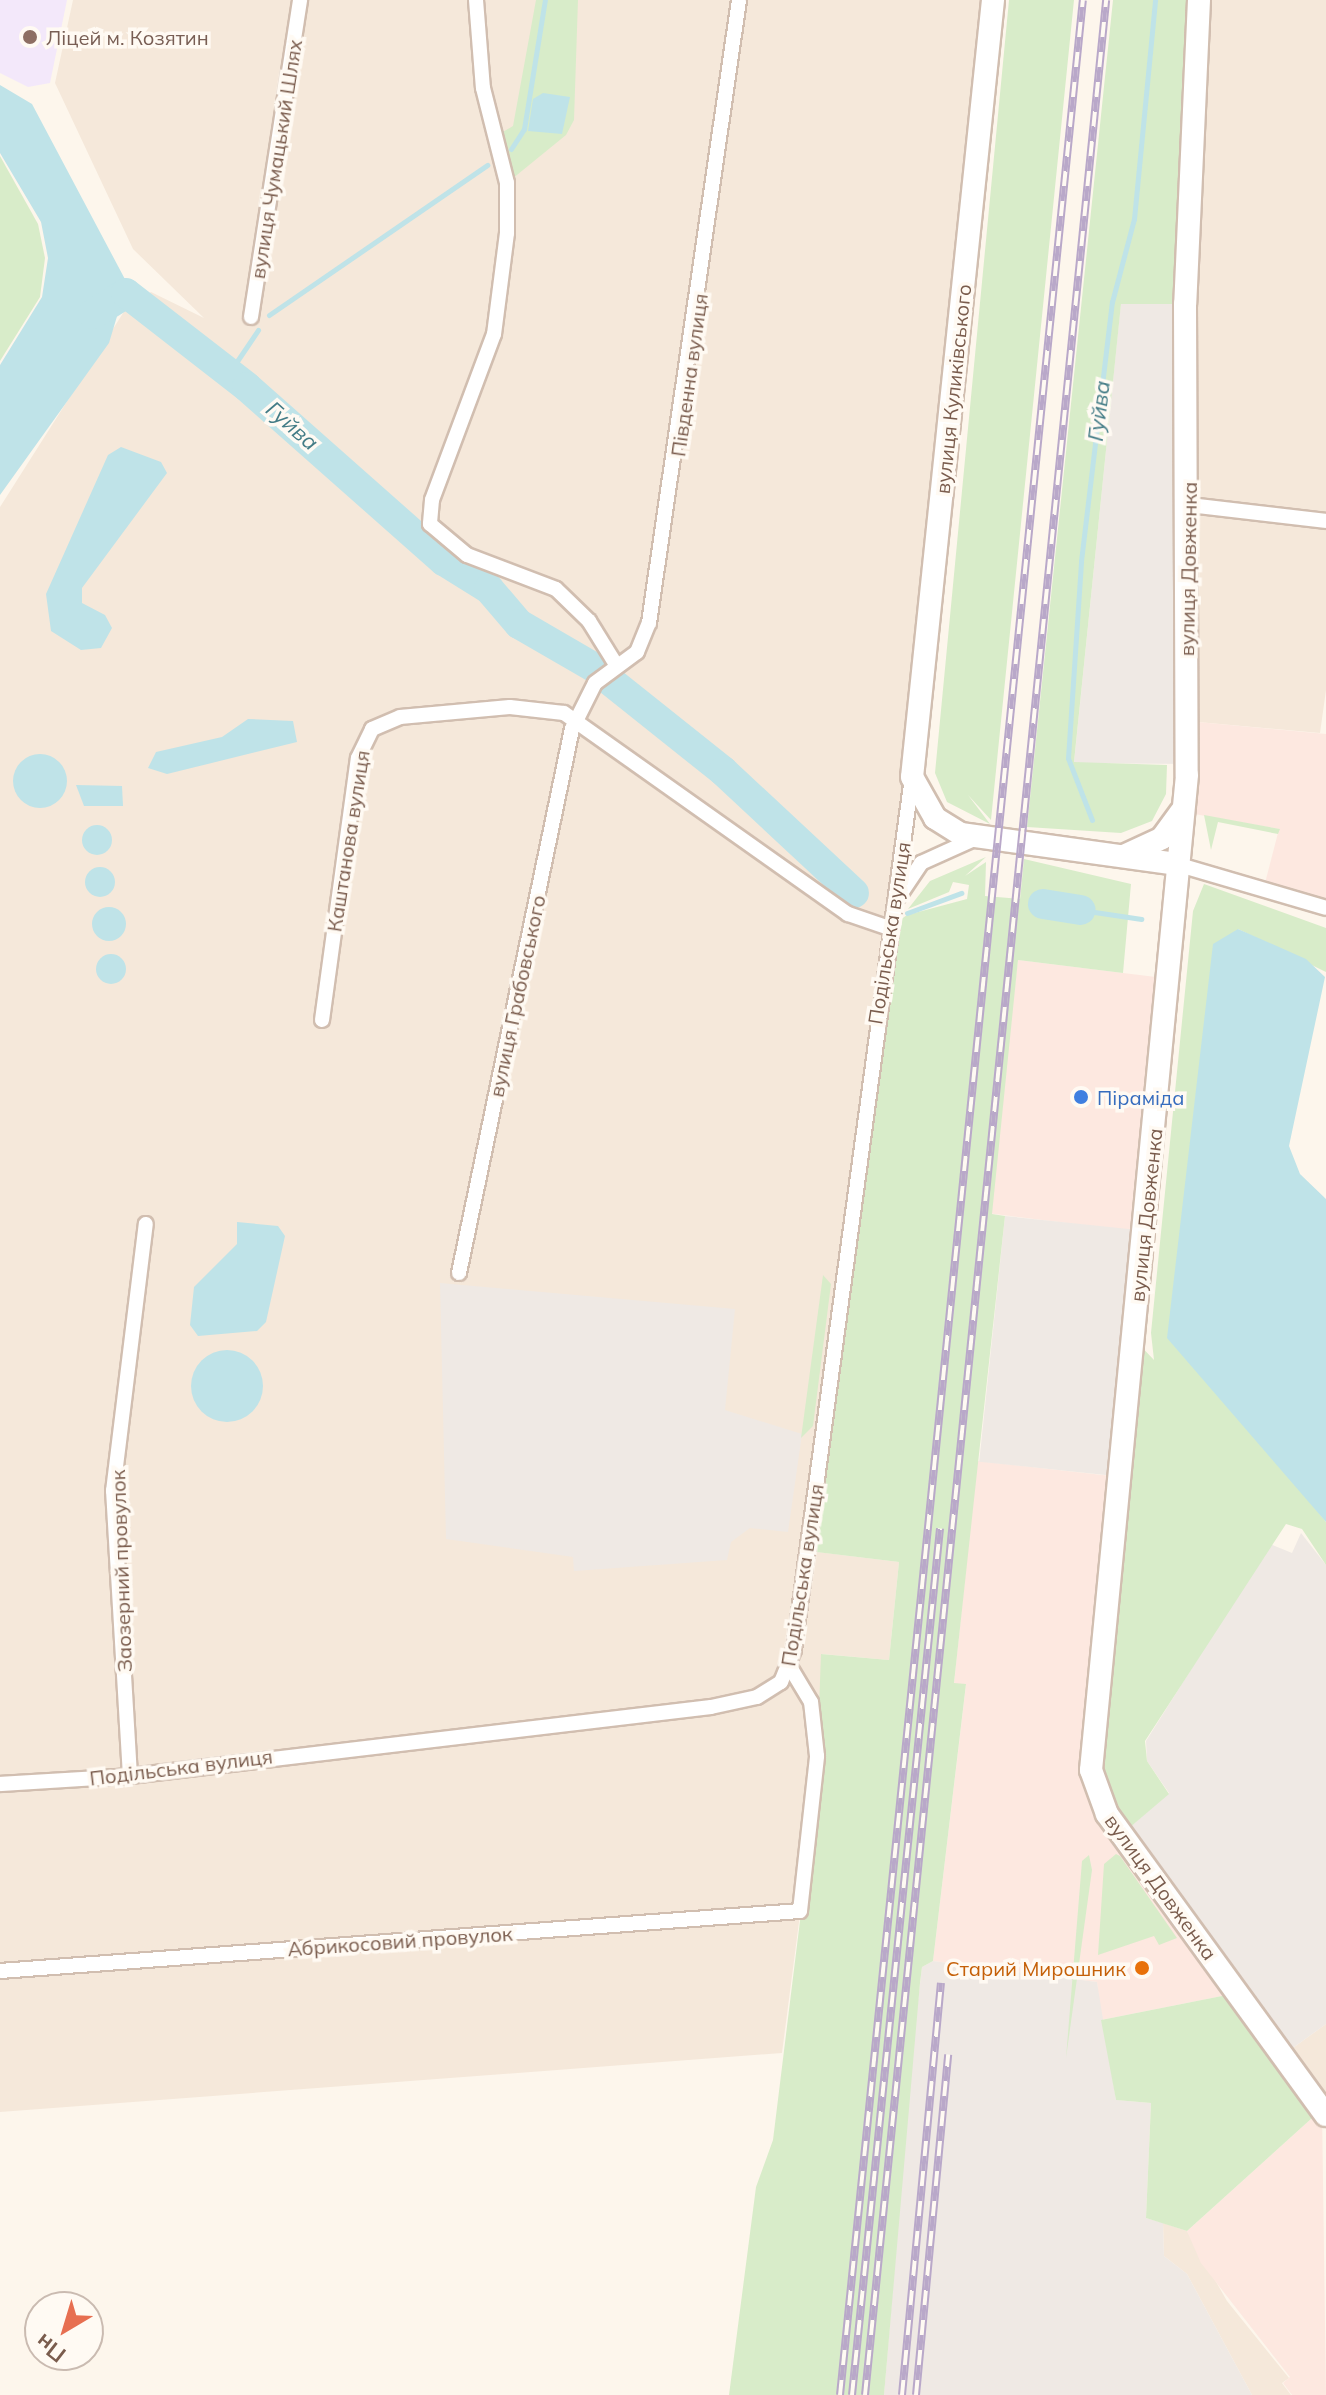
<!DOCTYPE html>
<html>
<head>
<meta charset="utf-8">
<style>
  body { margin:0 }
  #map { position:relative; width:1326px; height:2395px; overflow:hidden; background:#fdf6ec; font-family:Mulish,sans-serif }
  div>[style] { position:absolute }
  .residential>* { inset:0; background:#f5e8da }
  .commercial>* { inset:0; background:#fde8e0; transform-origin:0 0 }
  .industrial>* { inset:0; background:#efe9e4; transform-origin:0 0 }
  .education>* { inset:0; background:#f3e8fa }
  .green>* { inset:0; background:#d8ecc9 }
  .water>* { inset:0; background:#bfe3e8 }
  .round { border-radius:50% }
  .stream>* { height:5px; margin:-2.5px; padding:0 2.5px; transform-origin:2.5px; border-radius:2.5px; background:#bfe3e8 }
  .river>* { height:30px; margin:-15px; padding:0 15px; transform-origin:15px; border-radius:15px; background:#bfe3e8 }
  .roads { filter:drop-shadow(2px 0 #d1beb0) drop-shadow(-2px 0 #d1beb0) drop-shadow(0 2px #d1beb0) drop-shadow(0 -2px #d1beb0) }
  .street>* { height:14px; margin:-7px; padding:0 7px; transform-origin:7px; border-radius:7px; background:#fff }
  .secondary>* { height:22px; margin:-11px; padding:0 11px; transform-origin:11px; border-radius:11px; background:#fff }
  .rail>* { height:8px; margin-top:-4px; transform-origin:0; background:repeating-linear-gradient(90deg,#fffaf3 0 15px,#b9a8c9 0 30px); box-sizing:border-box; border-block:2px solid #b9a8c9 }
  .dots>* { width:22px; height:22px; translate:-50% -50%; box-sizing:border-box; border:4px solid #fffaf3; border-radius:50% }
  span { translate:-50% -50%; white-space:nowrap; text-align:center; line-height:1.15; -webkit-text-stroke:7px #fffaf3; paint-order:stroke }
  .education-label { font-size:20px; color:#785e54 }
  .left { translate:0 -50%; text-align:left }
  .street-label { font-size:20px; color:#7a5c4d }
  .shop-label { font-size:20px; color:#366cbe }
  .food-label { font-size:20px; color:#c56008 }
  .right { translate:-100% -50%; text-align:right }
  .water-label { font-size:22px; color:#437c86; font-style:italic }
  .north { position:absolute; left:24px; top:2291px; width:80px; height:80px; box-sizing:border-box; background:#fffaf3; border:2px solid #cabbb1; border-radius:50%; rotate:218deg; font-size:22px; font-weight:700; line-height:32px; text-align:center; color:#7a5c4d }
  .north::after { content:''; display:block; margin:auto; width:28px; height:36px; background:#e76f51; clip-path:polygon(50% 0,100% 100%,50% 72%,0 100%) }
</style>
</head>
<body>
<div id="map">
  <div class="residential">
    <div style="clip-path:polygon(73px 0,993px 0,912px 777px,895px 842px,809px 1551px,899px 1562px,889px 1660px,822px 1654px,816px 1791px,782px 2053px,0 2112px,0 507px,125px 310px,151px 292px,204px 318px,133px 249px,55px 83px)"></div>
    <div style="clip-path:polygon(1199px 0,1326px 0,1326px 690px,1320px 733px,1187px 721px)"></div>
    <div style="clip-path:polygon(1326px 2024px,1326px 2115px,1283px 2055px)"></div>
    <div style="clip-path:polygon(1163px 2223px,1187px 2231px,1227px 2301px,1289px 2378px,1282px 2383px,1291px 2395px,1252px 2395px,1187px 2274px,1164px 2256px)"></div>
  </div>
  <div class="commercial">
    <div style="clip-path:polygon(1187px 721px,1326px 734px,1326px 908px,1264px 887px,1279px 829px,1183px 812px)"></div>
    <div style="left:1018px;top:960px;width:151px;height:255px;rotate:7deg"></div>
    <div style="clip-path:polygon(977px 1461px,1120px 1477px,1091px 1749px,1237px 1993px,1101px 2020px,1097px 1982px,933px 1961px,966px 1685px,954px 1684px)"></div>
    <div style="clip-path:polygon(1322px 2109px,1326px 2395px,1292px 2395px,1283px 2383px,1290px 2377px,1201px 2263px,1187px 2231px)"></div>
  </div>
  <div class="industrial">
    <div style="clip-path:polygon(1121px 303px,1185px 304px,1187px 764px,1074px 763px)"></div>
    <div style="left:1005px;top:1216px;width:141px;height:247px;rotate:6deg"></div>
    <div style="clip-path:polygon(440px 1283px,735px 1309px,725px 1410px,802px 1434px,788px 1532px,750px 1528px,731px 1542px,727px 1560px,574px 1571px,573px 1557px,446px 1539px)"></div>
    <div style="clip-path:polygon(1301px 1533px,1326px 1565px,1326px 2024px,1283px 2055px,1122px 1834px,1169px 1793px,1147px 1761px,1146px 1741px,1270px 1544px,1292px 1553px)"></div>
    <div style="clip-path:polygon(933px 1961px,1097px 1982px,1116px 2100px,1151px 2103px,1146px 2218px,1163px 2223px,1164px 2256px,1187px 2274px,1252px 2395px,884px 2395px,913px 2043px,922px 1967px)"></div>
  </div>
  <div class="education">
    <div style="clip-path:polygon(0 0,67px 0,50px 83px,28px 87px,0 73px)"></div>
  </div>
  <div class="green">
    <div style="clip-path:polygon(536px 0,578px 0,574px 120px,566px 135px,507px 183px,494px 137px,513px 126px)"></div>
    <div style="clip-path:polygon(1009px 0,1074px 0,991px 820px,968px 795px,990px 824px,947px 802px,935px 773px)"></div>
    <div style="clip-path:polygon(1113px 0,1199px 0,1185px 304px,1121px 304px,1074px 762px,1167px 765px,1166px 794px,1152px 821px,1121px 833px,1027px 827px)"></div>
    <div style="clip-path:polygon(0 156px,38px 224px,45px 258px,40px 297px,0 361px)"></div>
    <div style="clip-path:polygon(1204px 815px,1280px 829px,1278px 834px,1218px 822px,1211px 850px)"></div>
    <div style="clip-path:polygon(986px 857px,965px 876px,986px 862px,985px 896px,1020px 899px,1024px 859px,1131px 884px,1123px 973px,1018px 960px,992px 1214px,1005px 1216px,954px 1683px,966px 1684px,933px 1961px,922px 1967px,920px 1983px,884px 2395px,729px 2395px,756px 2187px,773px 2140px,816px 1791px,821px 1654px,889px 1660px,899px 1562px,808px 1551px,889px 928px,907px 915px,967px 899px,969px 885px,953px 882px,949px 892px,908px 909px,930px 881px)"></div>
    <div style="clip-path:polygon(1204px 884px,1326px 928px,1326px 972px,1238px 929px,1293px 1481px,1326px 1522px,1326px 1565px,1302px 1529px,1286px 1524px,1145px 1741px,1147px 1761px,1169px 1794px,1122px 1834px,1097px 1796px,1134px 1339px,1154px 1360px,1151px 1333px,1193px 911px)"></div>
    <div style="clip-path:polygon(823px 1275px,831px 1284px,813px 1426px,801px 1438px)"></div>
    <div style="clip-path:polygon(1116px 1854px,1120px 1856px,1177px 1938px,1159px 1945px,1154px 1936px,1098px 1955px,1104px 1864px)"></div>
    <div style="clip-path:polygon(1089px 1855px,1092px 1870px,1066px 2058px,1082px 1861px)"></div>
    <div style="clip-path:polygon(1237px 1993px,1322px 2109px,1187px 2231px,1146px 2218px,1151px 2103px,1116px 2100px,1101px 2020px)"></div>
  </div>
  <div class="water">
    <div style="clip-path:polygon(0 85px,32px 104px,127px 283px,109px 343px,0 495px,0 365px,42px 297px,48px 258px,41px 222px,0 153px)"></div>
    <div style="clip-path:polygon(543px 93px,570px 97px,562px 134px,528px 131px,533px 99px)"></div>
    <div style="clip-path:polygon(121px 447px,161px 462px,167px 473px,82px 588px,82px 603px,105px 615px,112px 628px,101px 648px,81px 650px,51px 631px,46px 594px,108px 455px)"></div>
    <div style="clip-path:polygon(248px 719px,293px 721px,297px 742px,167px 774px,148px 768px,156px 752px,222px 737px)"></div>
    <div class="round" style="left:13px;top:754px;width:54px;height:54px"></div>
    <div style="clip-path:polygon(76px 785px,122px 786px,123px 806px,84px 806px)"></div>
    <div class="round" style="left:82px;top:825px;width:30px;height:30px"></div>
    <div class="round" style="left:85px;top:867px;width:30px;height:30px"></div>
    <div class="round" style="left:92px;top:907px;width:34px;height:34px"></div>
    <div style="clip-path:polygon(1238px 929px,1306px 959px,1325px 977px,1289px 1146px,1300px 1174px,1326px 1199px,1326px 1522px,1167px 1338px,1213px 944px)"></div>
    <div class="round" style="left:96px;top:954px;width:30px;height:30px"></div>
    <div style="clip-path:polygon(237px 1222px,278px 1226px,285px 1236px,266px 1322px,257px 1331px,198px 1336px,190px 1325px,194px 1287px,237px 1244px)"></div>
    <div class="round" style="left:191px;top:1350px;width:72px;height:72px"></div>
  </div>
  <div class="stream">
    <div style="left:511px;top:149px;width:24px;rotate:-57deg"></div>
    <div style="left:524px;top:129px;width:131px;rotate:-80.8deg"></div>
    <div style="left:269px;top:315px;width:265px;rotate:-34.5deg"></div>
    <div style="left:229px;top:373px;width:52px;rotate:-56deg"></div>
    <div style="left:1092px;top:820px;width:66px;rotate:-111.2deg"></div>
    <div style="left:1068px;top:758px;width:197px;rotate:-86.2deg"></div>
    <div style="left:1081px;top:561px;width:261px;rotate:-83.2deg"></div>
    <div style="left:1112px;top:302px;width:86px;rotate:-75.2deg"></div>
    <div style="left:1134px;top:219px;width:220px;rotate:-84.5deg"></div>
    <div style="left:1081px;top:910px;width:61px;rotate:8.5deg"></div>
    <div style="left:907px;top:913px;width:58px;rotate:-20.3deg"></div>
  </div>
  <div class="river">
    <div style="left:93px;top:314px;width:39px;rotate:-32deg"></div>
    <div style="left:126px;top:293px;width:153px;rotate:37.8deg"></div>
    <div style="left:247px;top:387px;width:263px;rotate:41.5deg"></div>
    <div style="left:444px;top:561px;width:53px;rotate:31.9deg"></div>
    <div style="left:489px;top:589px;width:46px;rotate:49.4deg"></div>
    <div style="left:519px;top:624px;width:88px;rotate:30.1deg"></div>
    <div style="left:609px;top:680px;width:146px;rotate:38.6deg"></div>
    <div style="left:723px;top:771px;width:179px;rotate:43deg"></div>
    <div style="left:1043px;top:904px;width:38px;rotate:9deg"></div>
  </div>
  <div class="roads">
    <div class="street">
      <div style="left:476px;top:0;width:88px;rotate:85.5deg"></div>
      <div style="left:483px;top:88px;width:98px;rotate:75.8deg"></div>
      <div style="left:507px;top:183px;width:50px;rotate:90deg"></div>
      <div style="left:507px;top:233px;width:102px;rotate:97.3deg"></div>
      <div style="left:494px;top:334px;width:177px;rotate:110.5deg"></div>
      <div style="left:432px;top:500px;width:24px;rotate:95deg"></div>
      <div style="left:430px;top:524px;width:48px;rotate:40deg"></div>
      <div style="left:467px;top:555px;width:95px;rotate:20.9deg"></div>
      <div style="left:556px;top:589px;width:46px;rotate:44.1deg"></div>
      <div style="left:589px;top:621px;width:49px;rotate:58.2deg"></div>
      <div style="left:251px;top:317px;width:321px;rotate:-81.2deg"></div>
      <div style="left:1190px;top:505px;width:137px;rotate:6.7deg"></div>
      <div style="left:1176px;top:864px;width:156px;rotate:16.3deg"></div>
      <div style="left:899px;top:896px;width:40px;rotate:-56deg"></div>
      <div style="left:921px;top:863px;width:58px;rotate:-24.4deg"></div>
      <div style="left:322px;top:1020px;width:264px;rotate:-82.2deg"></div>
      <div style="left:358px;top:758px;width:32px;rotate:-64deg"></div>
      <div style="left:372px;top:729px;width:30px;rotate:-23deg"></div>
      <div style="left:400px;top:717px;width:110px;rotate:-5.2deg"></div>
      <div style="left:510px;top:707px;width:54px;rotate:6.3deg"></div>
      <div style="left:564px;top:713px;width:348px;rotate:35.3deg"></div>
      <div style="left:848px;top:914px;width:43px;rotate:18.9deg"></div>
      <div style="left:459px;top:1273px;width:556px;rotate:-78.27deg"></div>
      <div style="left:572px;top:729px;width:51px;rotate:-63.4deg"></div>
      <div style="left:595px;top:683px;width:52px;rotate:-36.4deg"></div>
      <div style="left:637px;top:652px;width:31px;rotate:-68deg"></div>
      <div style="left:649px;top:623px;width:629px;rotate:-81.78deg"></div>
      <div style="left:130px;top:1776px;width:286px;rotate:-93.4deg"></div>
      <div style="left:113px;top:1491px;width:269px;rotate:-83deg"></div>
      <div style="left:0;top:1784px;width:130px;rotate:-3.5deg"></div>
      <div style="left:130px;top:1776px;width:585px;rotate:-6.77deg"></div>
      <div style="left:711px;top:1707px;width:47px;rotate:-12.3deg"></div>
      <div style="left:757px;top:1697px;width:28px;rotate:-32deg"></div>
      <div style="left:781px;top:1682px;width:35px;rotate:-68deg"></div>
      <div style="left:794px;top:1649px;width:880px;rotate:-82.29deg"></div>
      <div style="left:0;top:1971px;width:802px;rotate:-4.29deg"></div>
      <div style="left:800px;top:1911px;width:156px;rotate:-83.7deg"></div>
      <div style="left:817px;top:1756px;width:54px;rotate:-96.3deg"></div>
      <div style="left:811px;top:1702px;width:41px;rotate:-121deg"></div>
    </div>
    <div class="secondary">
      <div style="left:993px;top:0;width:781px;rotate:95.95deg"></div>
      <div style="left:912px;top:777px;width:47px;rotate:60.7deg"></div>
      <div style="left:935px;top:818px;width:31px;rotate:32deg"></div>
      <div style="left:961px;top:834px;width:217px;rotate:7.9deg"></div>
      <div style="left:1199px;top:0;width:304px;rotate:92.6deg"></div>
      <div style="left:1185px;top:304px;width:471px;rotate:89.8deg"></div>
      <div style="left:1187px;top:775px;width:1000px;rotate:95.51deg"></div>
      <div style="left:1091px;top:1770px;width:47px;rotate:70deg"></div>
      <div style="left:1107px;top:1814px;width:372px;rotate:54deg"></div>
      <div style="left:1126px;top:855px;width:40px;rotate:-25deg"></div>
      <div style="left:1162px;top:838px;width:32px;rotate:-54deg"></div>
    </div>
  </div>
  <div class="rail">
    <div style="left:840px;top:2395px;width:2407px;rotate:-84.21deg"></div>
    <div style="left:852px;top:2395px;width:871px;rotate:-84.2deg"></div>
    <div style="left:865px;top:2395px;width:2407px;rotate:-84.25deg"></div>
    <div style="left:902px;top:2395px;width:414px;rotate:-84.6deg"></div>
    <div style="left:916px;top:2395px;width:342px;rotate:-84.6deg"></div>
  </div>
  <div class="dots">
    <div style="left:30px;top:37px;background:#8d6e63"></div>
    <div style="left:1081px;top:1097px;background:#3f7fe0"></div>
    <div style="left:1142px;top:1968px;background:#e8710a"></div>
  </div>
  <div class="education-label">
    <span class="left" style="left:46px;top:37px">Ліцей м. Козятин</span>
  </div>
  <div class="street-label">
    <span style="left:276px;top:159px;rotate:-81deg">вулиця Чумацький Шлях</span>
    <span style="left:689px;top:375px;rotate:-82deg">Південна вулиця</span>
    <span style="left:953px;top:389px;rotate:-84deg">вулиця Куликівського</span>
    <span style="left:1188px;top:569px;rotate:-89deg">вулиця Довженка</span>
    <span style="left:348px;top:841px;rotate:-81deg">Каштанова вулиця</span>
    <span style="left:889px;top:933px;rotate:-81deg">Подільська вулиця</span>
    <span style="left:517px;top:996px;rotate:-78deg">вулиця Грабовського</span>
    <span style="left:1146px;top:1215px;rotate:-84deg">вулиця Довженка</span>
    <span style="left:121px;top:1571px;rotate:-92deg">Заозерний провулок</span>
    <span style="left:802px;top:1575px;rotate:-81deg">Подільська вулиця</span>
    <span style="left:181px;top:1767px;rotate:-7deg">Подільська вулиця</span>
    <span style="left:1161px;top:1887px;rotate:54deg">вулиця Довженка</span>
    <span style="left:400px;top:1941px;rotate:-4deg">Абрикосовий провулок</span>
  </div>
  <div class="shop-label">
    <span class="left" style="left:1097px;top:1097px">Піраміда</span>
  </div>
  <div class="food-label">
    <span class="right" style="left:1126px;top:1968px">Старий Мирошник</span>
  </div>
  <div class="water-label">
    <span style="left:1099px;top:411px;rotate:-83deg">Гуйва</span>
    <span style="left:292px;top:426px;rotate:41deg">Гуйва</span>
  </div>
  <div class="north">Пн</div>
</div>
</body>
</html>
